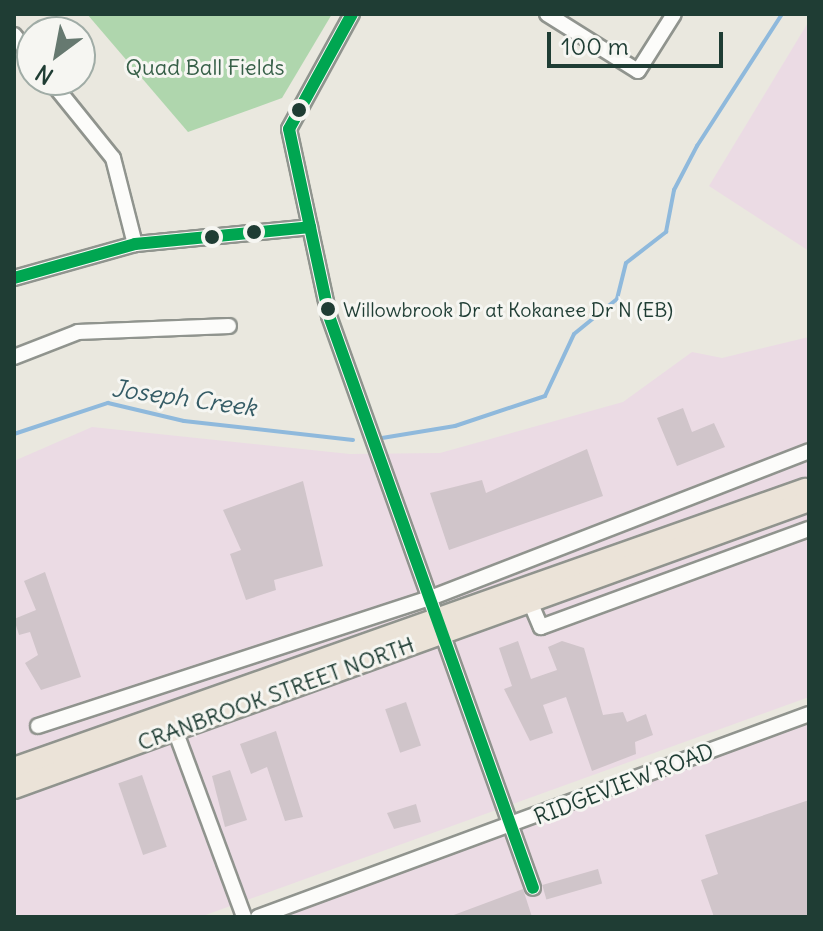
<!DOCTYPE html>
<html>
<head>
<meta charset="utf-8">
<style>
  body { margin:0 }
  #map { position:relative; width:823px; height:931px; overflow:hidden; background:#eae8df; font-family:Delius,sans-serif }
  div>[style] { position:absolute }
  .built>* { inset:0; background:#ebdbe4 }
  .green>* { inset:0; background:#afd6ad }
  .stream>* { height:4px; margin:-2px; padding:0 2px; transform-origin:2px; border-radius:2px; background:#8fb9dc }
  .building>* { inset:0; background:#d0c5ca; transform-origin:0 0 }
  .roads { filter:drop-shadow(2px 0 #90948e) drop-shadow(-2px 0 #90948e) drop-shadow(0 2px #90948e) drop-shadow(0 -2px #90948e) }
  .minor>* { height:14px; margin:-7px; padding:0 7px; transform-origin:7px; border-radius:7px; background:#fcfcfa }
  .highway>* { height:20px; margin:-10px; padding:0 10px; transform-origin:10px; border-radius:10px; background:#ebe3d8 }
  .bus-1>* { height:12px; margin:-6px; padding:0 6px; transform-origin:6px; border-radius:6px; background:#00a651 }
  .dots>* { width:22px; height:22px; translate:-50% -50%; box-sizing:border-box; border:4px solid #f6f6f2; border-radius:50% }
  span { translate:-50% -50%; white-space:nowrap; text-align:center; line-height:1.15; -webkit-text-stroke:6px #f6f6f2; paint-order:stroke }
  .bus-label { font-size:20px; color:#1f3d34 }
  .left { translate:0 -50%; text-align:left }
  .park-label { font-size:22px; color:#376048 }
  .street-label { font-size:22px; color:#1f3d34 }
  .water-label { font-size:24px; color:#355c66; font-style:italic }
  .frame { position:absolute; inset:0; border:16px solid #1f3d34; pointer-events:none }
  .north { position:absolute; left:16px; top:16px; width:80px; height:80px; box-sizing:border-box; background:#f6f6f2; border:2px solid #a0aca6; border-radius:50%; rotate:212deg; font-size:22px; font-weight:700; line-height:32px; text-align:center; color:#1f3d34 }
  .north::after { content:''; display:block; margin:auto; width:28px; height:36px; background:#667970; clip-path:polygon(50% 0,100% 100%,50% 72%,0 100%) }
  .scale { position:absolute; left:547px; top:32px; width:176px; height:36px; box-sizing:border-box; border:4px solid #1f3d34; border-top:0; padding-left:10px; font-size:24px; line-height:28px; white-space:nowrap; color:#1f3d34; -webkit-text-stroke:6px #f6f6f2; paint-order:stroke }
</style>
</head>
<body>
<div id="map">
  <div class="built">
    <div style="clip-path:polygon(809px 21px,809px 251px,709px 186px)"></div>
    <div style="clip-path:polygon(809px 337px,809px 697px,200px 917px,14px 917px,14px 461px,92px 427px,350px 454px,440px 453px,623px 402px,692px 352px,722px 358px)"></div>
    <div style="clip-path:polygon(809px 713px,809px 917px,235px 917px)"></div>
  </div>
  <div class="green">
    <div style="clip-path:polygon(87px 14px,332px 14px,282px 98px,188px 132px)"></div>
  </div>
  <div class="stream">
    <div style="left:14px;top:434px;width:99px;rotate:-18.3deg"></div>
    <div style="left:108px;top:403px;width:78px;rotate:13.3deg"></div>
    <div style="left:184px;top:421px;width:170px;rotate:6.4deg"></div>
    <div style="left:382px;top:438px;width:74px;rotate:-9.3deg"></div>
    <div style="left:455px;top:426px;width:95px;rotate:-18.4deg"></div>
    <div style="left:545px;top:396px;width:68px;rotate:-64.9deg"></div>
    <div style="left:574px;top:334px;width:55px;rotate:-39.1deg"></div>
    <div style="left:617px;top:299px;width:37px;rotate:-76deg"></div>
    <div style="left:626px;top:263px;width:51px;rotate:-37.8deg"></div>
    <div style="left:666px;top:232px;width:43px;rotate:-79.2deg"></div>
    <div style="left:674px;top:190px;width:50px;rotate:-62.4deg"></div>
    <div style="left:697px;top:146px;width:157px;rotate:-57.2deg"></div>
  </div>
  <div class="building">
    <div style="clip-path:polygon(683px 408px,692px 432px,714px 423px,725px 447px,677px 466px,657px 418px)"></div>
    <div style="clip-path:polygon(587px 449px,603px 496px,449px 550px,430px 493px,482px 480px,486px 493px)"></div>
    <div style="clip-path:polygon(303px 481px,323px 566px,274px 580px,276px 590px,246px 600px,230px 554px,241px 550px,223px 510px)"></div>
    <div style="clip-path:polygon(45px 572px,81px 677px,41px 690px,25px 663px,38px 655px,30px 632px,19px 635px,14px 619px,36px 610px,24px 581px)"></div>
    <div style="clip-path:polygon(518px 641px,531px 679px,557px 670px,548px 647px,562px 641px,584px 648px,603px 715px,623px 712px,627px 722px,646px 714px,653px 735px,635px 742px,636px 754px,592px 771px,566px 697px,543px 705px,553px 733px,530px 741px,504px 689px,512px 686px,499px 648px)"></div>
    <div style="left:406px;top:702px;width:46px;height:22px;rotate:71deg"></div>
    <div style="clip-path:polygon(276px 731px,303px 817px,285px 821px,267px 767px,251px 774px,240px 744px)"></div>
    <div style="clip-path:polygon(230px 770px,247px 820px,225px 827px,212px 776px)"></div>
    <div style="left:142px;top:775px;width:76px;height:25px;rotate:71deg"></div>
    <div style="clip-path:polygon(809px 800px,809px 917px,714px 917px,701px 880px,718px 874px,705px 835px)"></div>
    <div style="clip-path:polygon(416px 804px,421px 822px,394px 829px,387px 813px)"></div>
    <div style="left:598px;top:869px;width:15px;height:58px;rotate:74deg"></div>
    <div style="clip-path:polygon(523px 889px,532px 917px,452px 917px,451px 916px)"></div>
  </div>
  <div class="roads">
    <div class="minor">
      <div style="left:352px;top:14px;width:131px;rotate:118.7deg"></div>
      <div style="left:289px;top:129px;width:191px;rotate:77.9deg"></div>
      <div style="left:329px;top:316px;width:607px;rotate:70.37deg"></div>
      <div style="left:547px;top:14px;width:107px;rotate:32.1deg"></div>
      <div style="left:638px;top:71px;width:67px;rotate:-57.7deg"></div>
      <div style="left:14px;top:35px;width:28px;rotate:51deg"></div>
      <div style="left:50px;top:80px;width:100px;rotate:51.1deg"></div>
      <div style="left:113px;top:158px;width:89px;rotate:75.7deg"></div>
      <div style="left:14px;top:278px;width:126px;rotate:-15.7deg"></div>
      <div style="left:135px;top:244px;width:176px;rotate:-5.5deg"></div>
      <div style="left:14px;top:357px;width:69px;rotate:-21.3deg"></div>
      <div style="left:78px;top:332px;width:151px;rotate:-2.3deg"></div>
      <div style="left:531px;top:604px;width:25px;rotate:67deg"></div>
      <div style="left:541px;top:627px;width:285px;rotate:-20.1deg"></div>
      <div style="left:172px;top:722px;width:208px;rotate:69.7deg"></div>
      <div style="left:38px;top:726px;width:416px;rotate:-18.1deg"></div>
      <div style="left:433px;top:597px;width:403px;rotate:-21.2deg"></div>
      <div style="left:258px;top:917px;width:587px;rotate:-20.22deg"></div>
    </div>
    <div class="highway">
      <div style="left:14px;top:768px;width:839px;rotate:-19.43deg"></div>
      <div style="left:14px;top:788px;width:845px;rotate:-19.85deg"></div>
    </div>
  </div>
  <div class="bus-1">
    <div style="left:352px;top:14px;width:131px;rotate:118.7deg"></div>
    <div style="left:289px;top:129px;width:191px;rotate:77.9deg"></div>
    <div style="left:329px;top:316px;width:607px;rotate:70.37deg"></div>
    <div style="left:14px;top:278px;width:126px;rotate:-15.7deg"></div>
    <div style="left:135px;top:244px;width:176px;rotate:-5.5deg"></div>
  </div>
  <div class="dots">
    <div style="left:299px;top:110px;background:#1f3d34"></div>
    <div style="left:254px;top:232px;background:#1f3d34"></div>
    <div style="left:212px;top:237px;background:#1f3d34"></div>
    <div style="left:328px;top:309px;background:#1f3d34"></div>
  </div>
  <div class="bus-label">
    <span class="left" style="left:343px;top:309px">Willowbrook Dr at Kokanee Dr N (EB)</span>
  </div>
  <div class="park-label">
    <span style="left:205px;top:68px">Quad Ball Fields</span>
  </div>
  <div class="street-label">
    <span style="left:276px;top:694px;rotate:-20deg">CRANBROOK STREET NORTH</span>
    <span style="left:624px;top:784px;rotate:-21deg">RIDGEVIEW ROAD</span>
  </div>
  <div class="water-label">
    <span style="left:184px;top:398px;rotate:8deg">Joseph Creek</span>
  </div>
  <div class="frame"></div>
  <div class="north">N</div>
  <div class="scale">100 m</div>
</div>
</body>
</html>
